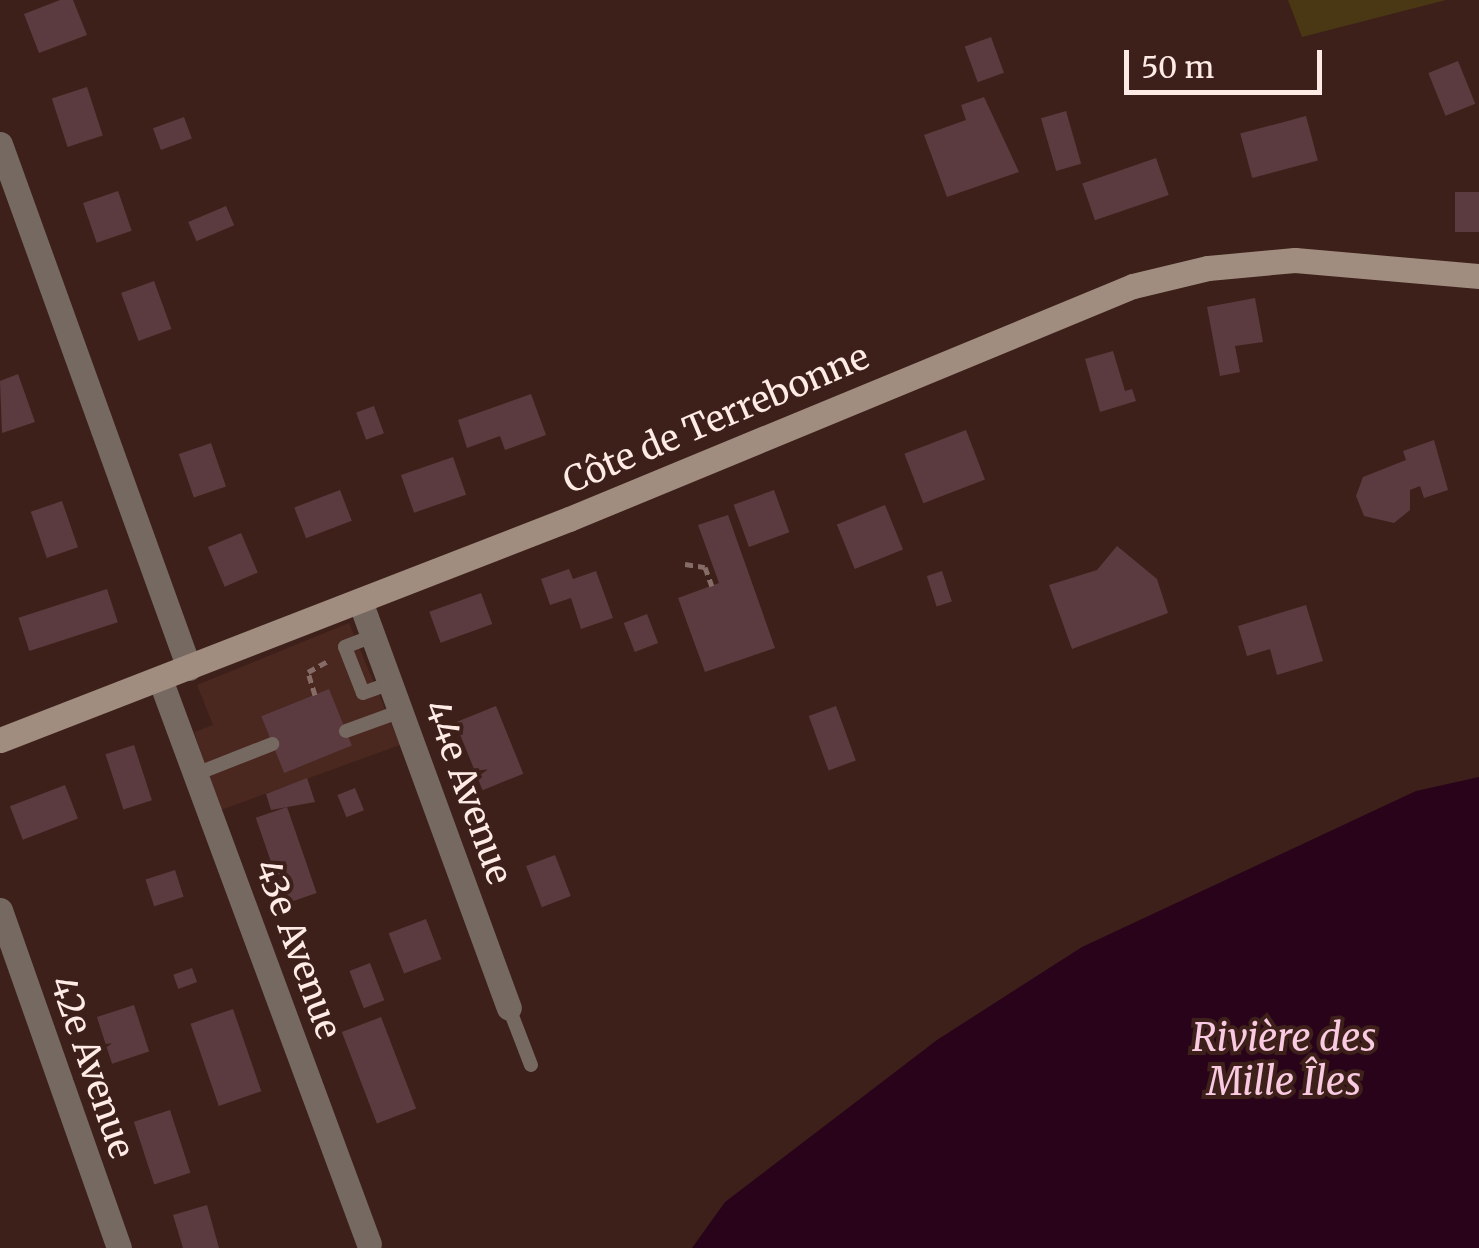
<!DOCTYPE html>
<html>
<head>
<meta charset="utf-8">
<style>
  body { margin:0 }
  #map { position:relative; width:1479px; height:1248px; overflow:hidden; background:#3d201a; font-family:Merriweather,serif }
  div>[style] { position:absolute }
  .built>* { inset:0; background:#4a271f }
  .green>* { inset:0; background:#4a3713 }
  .water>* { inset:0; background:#29031a }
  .building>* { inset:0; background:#5b3b3f; transform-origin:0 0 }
  .path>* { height:5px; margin-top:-2.5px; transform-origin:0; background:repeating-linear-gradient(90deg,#866c66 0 8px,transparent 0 13px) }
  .lane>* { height:14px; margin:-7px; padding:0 7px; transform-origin:7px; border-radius:7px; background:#766961 }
  .street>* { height:25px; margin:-12.5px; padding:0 12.5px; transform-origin:12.5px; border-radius:12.5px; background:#766961 }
  .secondary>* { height:25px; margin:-12.5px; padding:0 12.5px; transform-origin:12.5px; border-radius:12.5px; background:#a18d80 }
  span { translate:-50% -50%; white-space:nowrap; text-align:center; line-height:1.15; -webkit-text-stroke:8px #3d201a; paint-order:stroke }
  .street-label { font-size:35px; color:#ffebe6 }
  .water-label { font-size:38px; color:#f9cae1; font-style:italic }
  .scale { position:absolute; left:1124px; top:50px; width:198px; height:45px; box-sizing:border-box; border:5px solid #ffebe6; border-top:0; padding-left:12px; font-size:30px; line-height:35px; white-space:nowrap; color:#ffebe6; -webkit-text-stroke:8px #3d201a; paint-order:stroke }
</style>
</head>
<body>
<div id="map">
  <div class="built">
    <div style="clip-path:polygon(349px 623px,400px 745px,221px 810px,194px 732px,213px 725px,197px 685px)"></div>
  </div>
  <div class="green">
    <div style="clip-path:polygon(1288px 0,1446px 0,1302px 37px)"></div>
  </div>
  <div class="water">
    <div style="clip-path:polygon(1479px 777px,1479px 1248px,692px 1248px,725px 1202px,937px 1040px,1082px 947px,1416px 791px)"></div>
  </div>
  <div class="building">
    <div style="clip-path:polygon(60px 0,73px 0,87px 35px,39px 53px,24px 14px)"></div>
    <div style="left:991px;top:37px;width:38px;height:28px;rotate:70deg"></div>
    <div style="left:1458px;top:61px;width:46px;height:32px;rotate:68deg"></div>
    <div style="left:87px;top:87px;width:51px;height:37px;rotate:72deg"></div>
    <div style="clip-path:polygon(984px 97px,1019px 172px,947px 197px,924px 135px,966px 120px,961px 105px)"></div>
    <div style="left:1066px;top:111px;width:55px;height:26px;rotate:74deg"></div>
    <div style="left:1306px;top:116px;width:46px;height:68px;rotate:75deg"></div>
    <div style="left:184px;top:117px;width:23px;height:33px;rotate:70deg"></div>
    <div style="left:1156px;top:158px;width:39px;height:78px;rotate:71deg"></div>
    <div style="left:118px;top:191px;width:42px;height:37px;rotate:71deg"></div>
    <div style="left:1455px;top:192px;width:24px;height:40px"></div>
    <div style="left:226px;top:206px;width:21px;height:41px;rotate:67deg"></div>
    <div style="left:154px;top:281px;width:51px;height:35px;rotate:70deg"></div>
    <div style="clip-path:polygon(1255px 298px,1263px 342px,1235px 346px,1240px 372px,1220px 376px,1207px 307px)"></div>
    <div style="clip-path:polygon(1113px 351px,1125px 391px,1132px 389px,1136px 401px,1100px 412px,1085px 359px)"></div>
    <div style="clip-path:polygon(18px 374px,35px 422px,2px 433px,0 381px)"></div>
    <div style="clip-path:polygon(531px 394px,546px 435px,505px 450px,500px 436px,467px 448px,458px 420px)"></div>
    <div style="left:374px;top:406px;width:29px;height:19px;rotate:70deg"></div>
    <div style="left:966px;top:430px;width:53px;height:66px;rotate:69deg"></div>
    <div style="clip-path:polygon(1434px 440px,1448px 490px,1424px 498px,1420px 486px,1410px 490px,1410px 510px,1394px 523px,1364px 516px,1356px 496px,1363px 477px,1406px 460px,1403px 451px)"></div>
    <div style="left:211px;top:443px;width:46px;height:34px;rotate:71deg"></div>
    <div style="left:453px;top:457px;width:40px;height:55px;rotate:71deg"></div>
    <div style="left:340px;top:490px;width:33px;height:49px;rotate:69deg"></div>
    <div style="left:774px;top:490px;width:45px;height:43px;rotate:70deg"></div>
    <div style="left:62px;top:501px;width:49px;height:33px;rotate:71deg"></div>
    <div style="left:885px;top:505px;width:48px;height:52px;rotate:68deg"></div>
    <div style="clip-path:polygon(728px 515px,775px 648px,705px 672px,678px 598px,719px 583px,698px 525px)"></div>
    <div style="left:241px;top:533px;width:43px;height:36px;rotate:67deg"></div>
    <div style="clip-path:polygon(1117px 546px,1157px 579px,1168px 613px,1072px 649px,1049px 585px,1097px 570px)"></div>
    <div style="clip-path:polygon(569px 569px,573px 579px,596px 571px,613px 618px,581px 629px,571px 598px,550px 605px,541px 579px)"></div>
    <div style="left:942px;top:571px;width:32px;height:16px;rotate:72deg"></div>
    <div style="left:107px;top:589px;width:35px;height:93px;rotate:72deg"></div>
    <div style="left:481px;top:593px;width:33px;height:55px;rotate:70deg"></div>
    <div style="clip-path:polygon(1306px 605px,1323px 661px,1277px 675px,1270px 649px,1247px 656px,1238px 626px)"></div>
    <div style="left:647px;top:614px;width:31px;height:25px;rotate:69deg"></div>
    <div style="left:329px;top:689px;width:61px;height:73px;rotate:68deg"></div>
    <div style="left:496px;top:706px;width:73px;height:44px;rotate:68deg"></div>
    <div style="left:836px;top:706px;width:58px;height:29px;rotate:70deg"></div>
    <div style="left:134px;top:745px;width:58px;height:30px;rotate:72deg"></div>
    <div style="clip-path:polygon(307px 778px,315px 802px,271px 810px,266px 794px)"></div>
    <div style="left:65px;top:785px;width:36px;height:59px;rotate:69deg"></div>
    <div style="left:355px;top:788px;width:24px;height:19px;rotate:68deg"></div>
    <div style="left:287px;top:807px;width:91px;height:33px;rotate:71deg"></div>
    <div style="left:555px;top:855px;width:44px;height:31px;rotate:69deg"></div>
    <div style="left:175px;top:870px;width:28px;height:31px;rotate:72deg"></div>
    <div style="left:426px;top:919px;width:43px;height:40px;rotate:69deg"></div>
    <div style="left:370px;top:963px;width:40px;height:22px;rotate:69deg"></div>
    <div style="left:192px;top:968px;width:15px;height:20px;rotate:70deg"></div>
    <div style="left:134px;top:1005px;width:49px;height:39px;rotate:72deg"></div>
    <div style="left:233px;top:1009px;width:87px;height:45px;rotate:71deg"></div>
    <div style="left:381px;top:1017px;width:98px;height:42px;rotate:69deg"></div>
    <div style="left:170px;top:1110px;width:66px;height:38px;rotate:72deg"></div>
    <div style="clip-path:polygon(207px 1205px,219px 1248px,183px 1248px,173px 1215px)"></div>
  </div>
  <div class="path">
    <div style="left:685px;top:564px;width:20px;rotate:9deg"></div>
    <div style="left:705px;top:567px;width:20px;rotate:70deg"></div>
    <div style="left:315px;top:695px;width:24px;rotate:-107deg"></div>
    <div style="left:308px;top:672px;width:26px;rotate:-29deg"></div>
  </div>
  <div class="lane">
    <div style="left:373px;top:636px;width:30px;rotate:159deg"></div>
    <div style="left:345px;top:647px;width:49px;rotate:68.6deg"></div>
    <div style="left:363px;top:693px;width:29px;rotate:-20deg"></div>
    <div style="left:346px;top:731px;width:59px;rotate:-20deg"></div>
    <div style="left:196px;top:774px;width:82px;rotate:-21.5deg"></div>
    <div style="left:509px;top:1008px;width:61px;rotate:68.9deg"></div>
  </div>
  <div class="street">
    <div style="left:0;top:144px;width:557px;rotate:70.17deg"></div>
    <div style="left:360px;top:601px;width:433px;rotate:69.9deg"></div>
    <div style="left:160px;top:679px;width:602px;rotate:69.7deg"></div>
    <div style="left:0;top:910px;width:358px;rotate:70.6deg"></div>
  </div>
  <div class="secondary">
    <div style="left:0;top:740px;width:610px;rotate:-21.23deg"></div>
    <div style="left:569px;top:519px;width:610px;rotate:-22.45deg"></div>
    <div style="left:1133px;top:286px;width:77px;rotate:-13.5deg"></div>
    <div style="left:1208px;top:268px;width:87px;rotate:-5.3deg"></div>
    <div style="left:1295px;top:260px;width:185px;rotate:5deg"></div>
  </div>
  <div class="street-label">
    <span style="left:716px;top:419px;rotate:-23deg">Côte de Terrebonne</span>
    <span style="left:468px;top:792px;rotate:70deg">44e Avenue</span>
    <span style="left:298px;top:949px;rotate:70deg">43e Avenue</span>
    <span style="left:92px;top:1067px;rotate:71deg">42e Avenue</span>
  </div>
  <div class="water-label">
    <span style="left:1284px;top:1060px">Rivière des<br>Mille Îles</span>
  </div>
  <div class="scale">50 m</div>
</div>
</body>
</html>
